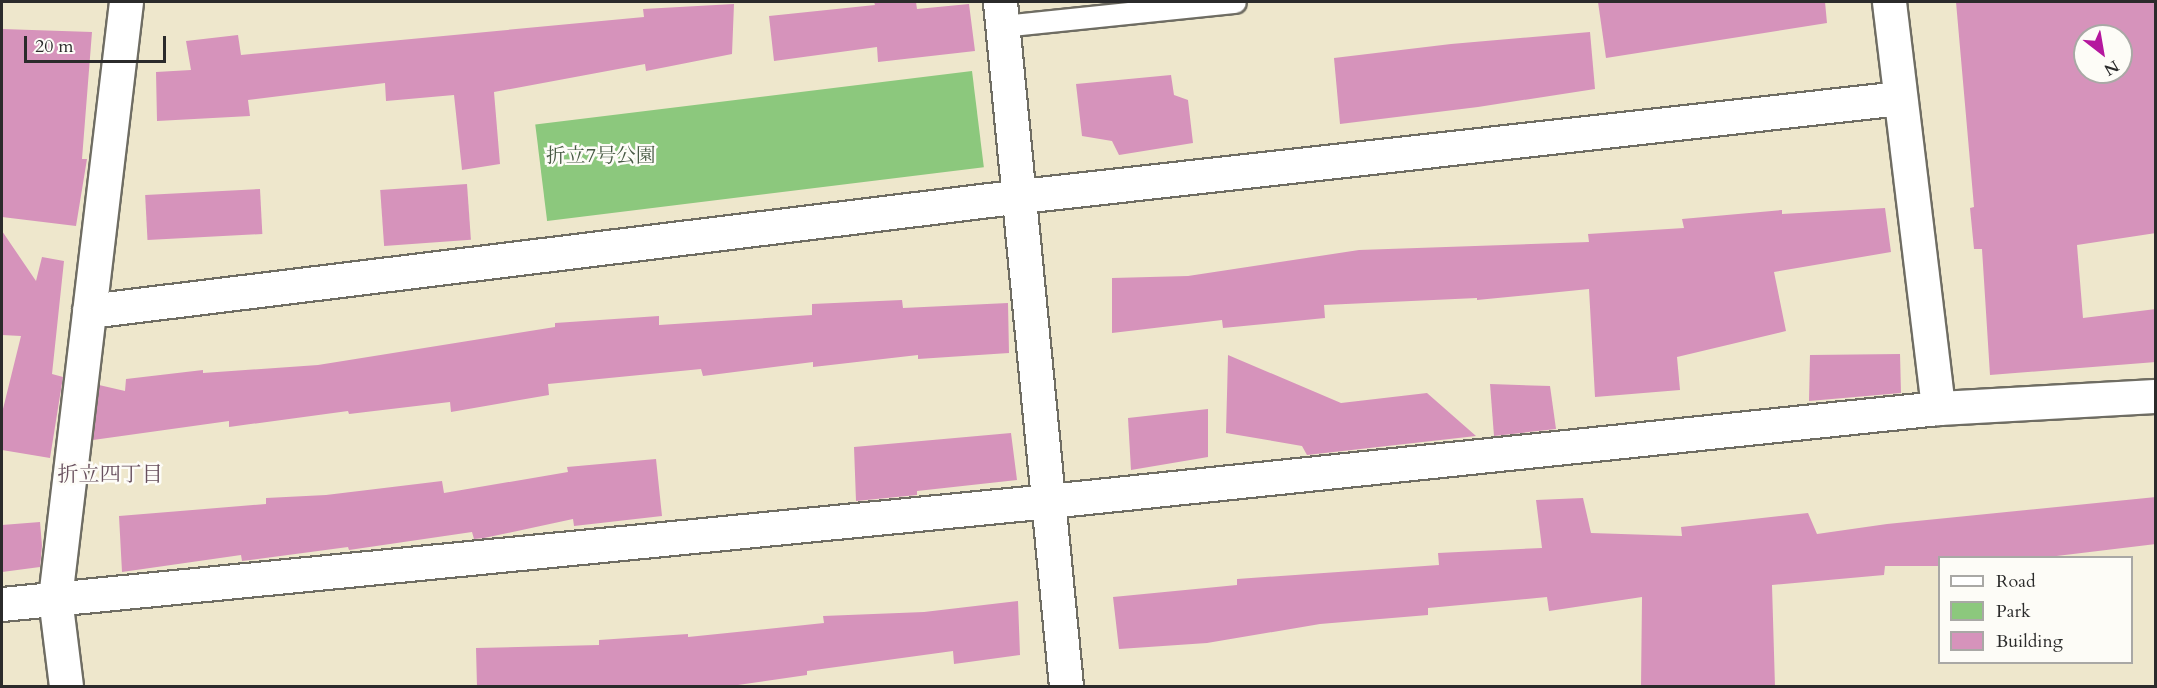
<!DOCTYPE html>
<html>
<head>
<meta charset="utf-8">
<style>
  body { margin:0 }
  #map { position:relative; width:2157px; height:688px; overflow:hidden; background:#eee7cc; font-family:Cardo,"Noto Serif JP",serif }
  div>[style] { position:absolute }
  .green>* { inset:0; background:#8cc87d; transform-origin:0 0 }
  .building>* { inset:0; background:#d693bb; transform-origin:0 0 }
  .roads { filter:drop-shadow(2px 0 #6f6d63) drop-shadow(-2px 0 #6f6d63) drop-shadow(0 2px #6f6d63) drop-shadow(0 -2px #6f6d63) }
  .lane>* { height:21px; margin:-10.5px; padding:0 10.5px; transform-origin:10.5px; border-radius:10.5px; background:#fff }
  .street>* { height:33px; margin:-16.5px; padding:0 16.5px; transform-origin:16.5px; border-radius:16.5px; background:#fff }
  .secondary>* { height:33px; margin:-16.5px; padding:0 16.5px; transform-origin:16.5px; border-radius:16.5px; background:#fff }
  span { translate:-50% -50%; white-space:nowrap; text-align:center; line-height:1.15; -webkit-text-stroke:5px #fdfcf7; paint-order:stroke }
  .park-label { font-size:20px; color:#485a44 }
  .neighbourhood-label { font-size:21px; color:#674f5d }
  .frame { position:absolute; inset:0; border:3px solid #2b2b2b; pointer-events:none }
  .legend { position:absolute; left:1938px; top:556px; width:195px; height:108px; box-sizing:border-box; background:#fdfcf7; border:2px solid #a9a8a5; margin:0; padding:8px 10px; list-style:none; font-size:18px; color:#2b2b2b }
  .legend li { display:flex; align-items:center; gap:12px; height:30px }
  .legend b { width:30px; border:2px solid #a9a8a5 }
  .north { position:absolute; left:2073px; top:24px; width:60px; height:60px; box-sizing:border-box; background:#fdfcf7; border:2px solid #a9a8a5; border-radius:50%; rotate:149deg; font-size:16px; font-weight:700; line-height:24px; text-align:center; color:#2b2b2b }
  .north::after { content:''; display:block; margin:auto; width:21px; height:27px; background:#b5179e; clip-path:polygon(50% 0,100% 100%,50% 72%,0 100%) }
  .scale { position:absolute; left:24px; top:36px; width:142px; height:27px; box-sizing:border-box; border:3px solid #2b2b2b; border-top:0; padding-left:8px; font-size:18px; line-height:21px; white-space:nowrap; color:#2b2b2b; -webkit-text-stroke:4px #fdfcf7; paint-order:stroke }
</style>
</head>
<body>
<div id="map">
  <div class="green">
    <div style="left:972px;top:71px;width:97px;height:440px;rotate:83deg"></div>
  </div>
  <div class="building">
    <div style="clip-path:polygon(874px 2px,916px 2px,917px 9px,969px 4px,975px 51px,878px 62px,877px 47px,774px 61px,769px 16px,875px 5px)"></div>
    <div style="clip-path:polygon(1598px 2px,1825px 2px,1827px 23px,1606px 58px)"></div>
    <div style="clip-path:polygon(evenodd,1956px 2px,2156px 2px,2156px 233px,2077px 245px,2083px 318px,2156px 309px,2156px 362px,1990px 375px,1982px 249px,1974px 249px,1970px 208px,1974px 207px,1956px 2px,2085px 36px,2121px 36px,2121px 72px,2085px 72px,2085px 36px)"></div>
    <div style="clip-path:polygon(734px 4px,732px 54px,646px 71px,645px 64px,494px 92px,500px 164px,462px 170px,454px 95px,386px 101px,385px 83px,248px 100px,250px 116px,157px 121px,156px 72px,191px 70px,186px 41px,238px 35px,241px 55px,644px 17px,643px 9px)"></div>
    <div style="clip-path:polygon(2px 29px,92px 32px,82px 159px,87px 159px,76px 226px,2px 217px)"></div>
    <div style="clip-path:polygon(1590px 32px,1595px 89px,1478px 107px,1340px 124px,1334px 58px,1451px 44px)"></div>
    <div style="clip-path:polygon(1171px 75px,1174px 95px,1188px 100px,1193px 143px,1119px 155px,1112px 141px,1082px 136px,1076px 84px)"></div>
    <div style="left:467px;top:184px;width:56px;height:87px;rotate:86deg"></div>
    <div style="left:260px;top:189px;width:45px;height:115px;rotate:87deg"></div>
    <div style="clip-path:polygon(1885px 208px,1891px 252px,1774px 272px,1786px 331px,1677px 357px,1680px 390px,1595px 397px,1589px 289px,1477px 300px,1477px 298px,1324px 305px,1325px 318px,1223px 328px,1222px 320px,1112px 333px,1112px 278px,1188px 276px,1359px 250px,1589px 242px,1588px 234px,1684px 228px,1682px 219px,1782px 210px,1782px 214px)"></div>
    <div style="clip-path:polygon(2px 231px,36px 281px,42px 257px,64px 261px,52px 374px,63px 377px,50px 458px,2px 450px,2px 413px,21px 336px,2px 335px)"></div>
    <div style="clip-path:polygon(902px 300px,903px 308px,1008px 303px,1009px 353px,918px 359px,918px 355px,813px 367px,813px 362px,703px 376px,701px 369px,548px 384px,549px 395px,451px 412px,450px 402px,349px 414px,348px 411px,229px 427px,229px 421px,93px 440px,99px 385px,125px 391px,126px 379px,203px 370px,203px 373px,318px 365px,555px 327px,555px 323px,659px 316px,659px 325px,812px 315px,812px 304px)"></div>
    <div style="clip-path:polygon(1900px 354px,1901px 393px,1809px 401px,1810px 355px)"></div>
    <div style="clip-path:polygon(1228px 355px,1341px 403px,1427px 393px,1476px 436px,1307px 455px,1302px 446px,1226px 433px)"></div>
    <div style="clip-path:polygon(1490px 384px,1550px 386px,1556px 429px,1494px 436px)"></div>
    <div style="clip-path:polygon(1208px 409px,1208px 457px,1131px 470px,1128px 418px)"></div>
    <div style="clip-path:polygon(1011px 433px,1017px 480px,917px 491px,917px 495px,856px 501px,854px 447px)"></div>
    <div style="clip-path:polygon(656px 459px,662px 516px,574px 526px,573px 519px,484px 538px,474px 539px,472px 532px,349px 550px,348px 547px,242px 561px,241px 555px,122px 572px,119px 516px,266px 504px,266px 498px,326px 495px,442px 481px,444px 493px,568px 472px,567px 467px)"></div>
    <div style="clip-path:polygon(2156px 497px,2156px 544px,2040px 558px,1940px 558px,1940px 566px,1885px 566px,1884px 575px,1772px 585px,1775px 687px,1641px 687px,1642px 597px,1549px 611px,1547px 597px,1428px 608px,1428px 615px,1320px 624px,1207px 643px,1119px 649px,1113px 597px,1237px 585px,1237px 579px,1439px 565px,1438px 553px,1542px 548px,1536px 500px,1583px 498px,1591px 533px,1682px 536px,1681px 527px,1808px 513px,1817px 534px,1887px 524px)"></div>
    <div style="clip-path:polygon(40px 522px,42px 546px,40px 567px,2px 572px,2px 525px)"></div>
    <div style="clip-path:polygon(1018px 601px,1020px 655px,954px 664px,953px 651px,807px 671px,807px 675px,724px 687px,477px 687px,476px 648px,599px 645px,599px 640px,688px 634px,688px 637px,824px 623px,823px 616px,924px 612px)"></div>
  </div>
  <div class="roads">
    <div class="lane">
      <div style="left:1002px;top:26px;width:234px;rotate:-5.9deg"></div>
    </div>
    <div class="street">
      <div style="left:1889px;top:2px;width:409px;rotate:83.1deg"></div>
      <div style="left:89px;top:311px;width:939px;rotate:-7.03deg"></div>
      <div style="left:1021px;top:196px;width:884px;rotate:-6.36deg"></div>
      <div style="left:66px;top:686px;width:89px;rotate:-97.1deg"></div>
      <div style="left:55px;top:598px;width:600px;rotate:-83.21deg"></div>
    </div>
    <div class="secondary">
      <div style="left:1000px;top:2px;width:687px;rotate:84.49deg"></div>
      <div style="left:2px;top:604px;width:1052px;rotate:-5.62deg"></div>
      <div style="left:1049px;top:501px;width:894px;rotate:-5.97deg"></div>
      <div style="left:1938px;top:408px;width:218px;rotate:-3.2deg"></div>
    </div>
  </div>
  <div class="park-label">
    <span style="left:601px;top:155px">折立7号公園</span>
  </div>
  <div class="neighbourhood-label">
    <span style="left:110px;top:475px">折立四丁目</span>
  </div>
  <div class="frame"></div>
  <ul class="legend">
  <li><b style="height:8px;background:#fff"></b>Road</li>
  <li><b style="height:16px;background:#8cc87d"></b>Park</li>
  <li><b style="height:16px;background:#d693bb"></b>Building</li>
  </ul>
  <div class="north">N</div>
  <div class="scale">20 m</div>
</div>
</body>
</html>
